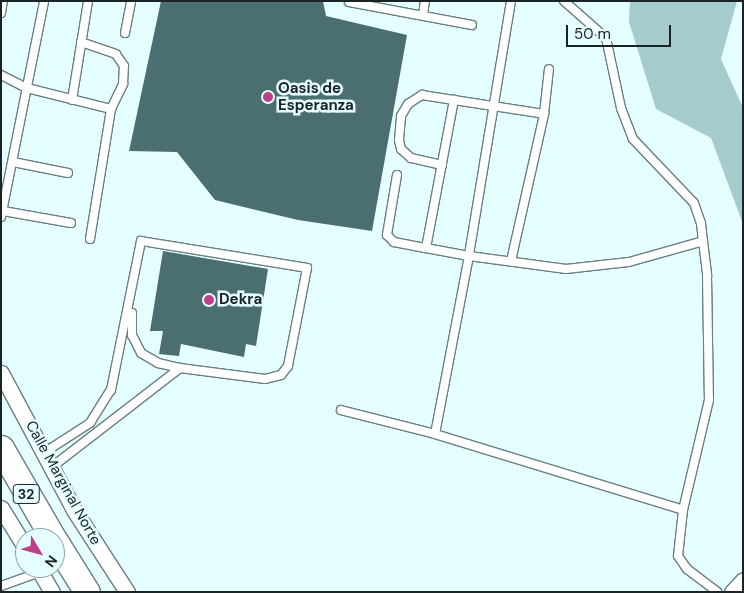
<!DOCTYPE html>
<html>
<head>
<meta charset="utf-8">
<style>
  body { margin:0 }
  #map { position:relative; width:744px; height:593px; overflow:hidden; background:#e5feff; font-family:"DM Sans",sans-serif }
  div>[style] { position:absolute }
  .forest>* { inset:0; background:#a5cbcc }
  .building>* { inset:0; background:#4b6f70 }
  .roads { filter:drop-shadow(1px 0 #697f80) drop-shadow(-1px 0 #697f80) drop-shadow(0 1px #697f80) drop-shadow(0 -1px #697f80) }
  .service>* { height:8px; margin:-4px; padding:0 4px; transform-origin:4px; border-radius:4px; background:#fff }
  .minor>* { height:15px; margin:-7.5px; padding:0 7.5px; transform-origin:7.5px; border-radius:7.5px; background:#fff }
  .trunk>* { height:25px; margin:-12.5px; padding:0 12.5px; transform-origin:12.5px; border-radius:12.5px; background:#fff }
  .dots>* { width:14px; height:14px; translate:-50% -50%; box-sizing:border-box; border:2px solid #e5feff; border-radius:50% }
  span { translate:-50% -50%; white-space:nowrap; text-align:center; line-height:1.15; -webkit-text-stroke:5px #e5feff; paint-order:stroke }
  .shield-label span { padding:1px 4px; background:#e5feff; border:1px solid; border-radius:4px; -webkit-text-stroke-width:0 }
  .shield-label { font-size:14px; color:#1b2424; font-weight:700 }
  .poi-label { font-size:15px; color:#1b2424; font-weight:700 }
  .left { translate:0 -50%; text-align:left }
  .street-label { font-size:15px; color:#1b2424 }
  .frame { position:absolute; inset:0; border:2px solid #1b2424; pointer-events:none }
  .north { position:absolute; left:15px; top:528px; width:50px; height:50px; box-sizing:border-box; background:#e5feff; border:1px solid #94a7a7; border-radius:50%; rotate:127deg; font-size:14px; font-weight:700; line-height:20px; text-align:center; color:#1b2424 }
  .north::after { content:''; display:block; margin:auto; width:18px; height:22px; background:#bf3e88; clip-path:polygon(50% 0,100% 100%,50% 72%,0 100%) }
  .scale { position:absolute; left:566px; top:25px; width:105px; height:22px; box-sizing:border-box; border:2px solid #1b2424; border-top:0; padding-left:6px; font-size:15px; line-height:18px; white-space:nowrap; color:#1b2424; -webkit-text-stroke:4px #e5feff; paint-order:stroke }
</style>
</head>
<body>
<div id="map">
  <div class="forest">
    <div style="clip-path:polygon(630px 1px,737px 1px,721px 59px,743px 108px,743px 224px,711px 138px,656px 109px,629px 22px)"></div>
  </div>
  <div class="building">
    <div style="clip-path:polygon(161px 1px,323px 1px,326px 16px,407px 35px,372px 231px,298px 220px,215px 200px,177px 152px,129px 151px)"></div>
    <div style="clip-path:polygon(163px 251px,268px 269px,256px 346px,246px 344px,244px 357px,181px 344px,179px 356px,159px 354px,163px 331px,150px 331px)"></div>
  </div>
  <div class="roads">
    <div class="service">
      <div style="left:511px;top:1px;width:258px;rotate:99.4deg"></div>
      <div style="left:469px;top:256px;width:98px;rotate:7.6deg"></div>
      <div style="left:566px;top:269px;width:63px;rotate:-6.3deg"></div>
      <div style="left:629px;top:262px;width:77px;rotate:-15.8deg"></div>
      <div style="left:703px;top:241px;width:35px;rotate:83deg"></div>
      <div style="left:707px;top:276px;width:124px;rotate:89.1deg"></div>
      <div style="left:709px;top:400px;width:113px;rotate:103.3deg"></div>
      <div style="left:683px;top:510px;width:46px;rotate:96.2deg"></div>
      <div style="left:678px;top:556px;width:16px;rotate:55deg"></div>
      <div style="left:687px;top:569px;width:38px;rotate:37deg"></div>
      <div style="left:564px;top:1px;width:56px;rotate:41.4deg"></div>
      <div style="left:606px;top:38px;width:72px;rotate:77.9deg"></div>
      <div style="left:621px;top:108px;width:33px;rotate:69deg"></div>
      <div style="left:633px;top:139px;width:88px;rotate:46.4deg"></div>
      <div style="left:694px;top:203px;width:21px;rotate:71deg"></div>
      <div style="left:701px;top:223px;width:18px;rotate:84deg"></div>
      <div style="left:349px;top:2px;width:125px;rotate:10.6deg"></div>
      <div style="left:1px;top:13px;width:12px;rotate:-81deg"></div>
      <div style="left:423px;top:15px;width:14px;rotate:-82deg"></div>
      <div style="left:125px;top:33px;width:33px;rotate:-79deg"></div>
      <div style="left:1px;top:75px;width:29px;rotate:27deg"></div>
      <div style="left:27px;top:88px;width:87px;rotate:14deg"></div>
      <div style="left:111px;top:109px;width:28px;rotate:-64deg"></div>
      <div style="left:123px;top:84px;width:18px;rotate:-87deg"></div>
      <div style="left:124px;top:66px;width:14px;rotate:-124deg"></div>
      <div style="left:116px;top:54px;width:37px;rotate:-161deg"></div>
      <div style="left:72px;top:100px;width:100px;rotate:-80.8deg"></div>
      <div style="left:13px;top:162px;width:56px;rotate:11.3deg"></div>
      <div style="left:442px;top:165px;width:32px;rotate:-167deg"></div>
      <div style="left:411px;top:158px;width:13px;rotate:-138deg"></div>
      <div style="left:401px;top:149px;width:9px;rotate:-103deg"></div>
      <div style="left:399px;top:140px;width:24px;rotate:-85deg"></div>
      <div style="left:401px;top:116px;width:14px;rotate:-60deg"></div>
      <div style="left:408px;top:104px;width:17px;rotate:-33deg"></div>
      <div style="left:422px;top:95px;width:32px;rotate:9deg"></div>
      <div style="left:397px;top:175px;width:61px;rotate:99.5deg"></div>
      <div style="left:387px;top:235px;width:10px;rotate:45deg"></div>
      <div style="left:394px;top:242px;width:33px;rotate:11deg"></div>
      <div style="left:3px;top:211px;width:69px;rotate:10deg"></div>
      <div style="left:1px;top:217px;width:220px;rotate:-78.7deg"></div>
      <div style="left:90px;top:239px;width:132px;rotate:-80.8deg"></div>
      <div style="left:511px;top:261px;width:151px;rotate:-77.3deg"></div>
      <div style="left:132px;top:313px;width:22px;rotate:90deg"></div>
      <div style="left:132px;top:335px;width:20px;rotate:63deg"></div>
      <div style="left:141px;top:353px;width:20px;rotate:30deg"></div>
      <div style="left:158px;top:363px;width:23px;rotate:13deg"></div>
      <div style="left:341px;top:410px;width:97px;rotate:14.3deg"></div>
      <div style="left:435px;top:434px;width:181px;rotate:-79.2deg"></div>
      <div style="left:469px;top:256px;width:44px;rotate:-169.5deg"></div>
      <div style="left:426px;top:248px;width:151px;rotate:-79.3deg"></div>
      <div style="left:454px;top:100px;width:91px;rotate:8.8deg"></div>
      <div style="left:544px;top:114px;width:45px;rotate:-83.7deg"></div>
      <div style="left:435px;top:434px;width:259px;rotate:17deg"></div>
      <div style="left:45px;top:452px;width:54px;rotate:-32.8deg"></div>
      <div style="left:90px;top:423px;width:39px;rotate:-58deg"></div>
      <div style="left:111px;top:390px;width:152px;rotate:-78.6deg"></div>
      <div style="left:141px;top:241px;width:168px;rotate:9.2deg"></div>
      <div style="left:307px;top:268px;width:100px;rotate:101deg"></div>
      <div style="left:288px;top:366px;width:11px;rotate:128deg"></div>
      <div style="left:281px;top:375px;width:16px;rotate:166deg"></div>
      <div style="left:265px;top:379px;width:86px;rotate:-172.6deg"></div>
      <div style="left:180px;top:368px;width:162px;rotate:142.3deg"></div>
      <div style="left:1px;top:586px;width:41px;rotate:-19.7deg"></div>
    </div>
    <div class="minor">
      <div style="left:1px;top:373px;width:155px;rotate:61.9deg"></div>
      <div style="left:74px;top:510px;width:98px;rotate:57.1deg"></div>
      <div style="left:1px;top:508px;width:46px;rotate:58.4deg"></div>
      <div style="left:38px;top:568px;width:28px;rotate:60deg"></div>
      <div style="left:732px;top:592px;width:16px;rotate:-47deg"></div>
    </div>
    <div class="trunk">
      <div style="left:1px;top:448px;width:104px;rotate:60deg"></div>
      <div style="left:55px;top:541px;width:60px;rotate:57.9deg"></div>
    </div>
  </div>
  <div class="dots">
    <div style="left:268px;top:97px;background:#bf3e88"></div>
    <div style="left:209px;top:300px;background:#bf3e88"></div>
  </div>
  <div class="shield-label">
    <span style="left:26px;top:494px">32</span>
  </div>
  <div class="poi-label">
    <span class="left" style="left:278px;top:97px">Oasis de<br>Esperanza</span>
    <span class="left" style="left:219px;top:300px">Dekra</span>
  </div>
  <div class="street-label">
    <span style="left:63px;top:483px;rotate:61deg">Calle Marginal Norte</span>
  </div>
  <div class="frame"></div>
  <div class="north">N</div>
  <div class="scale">50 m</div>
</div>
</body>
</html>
